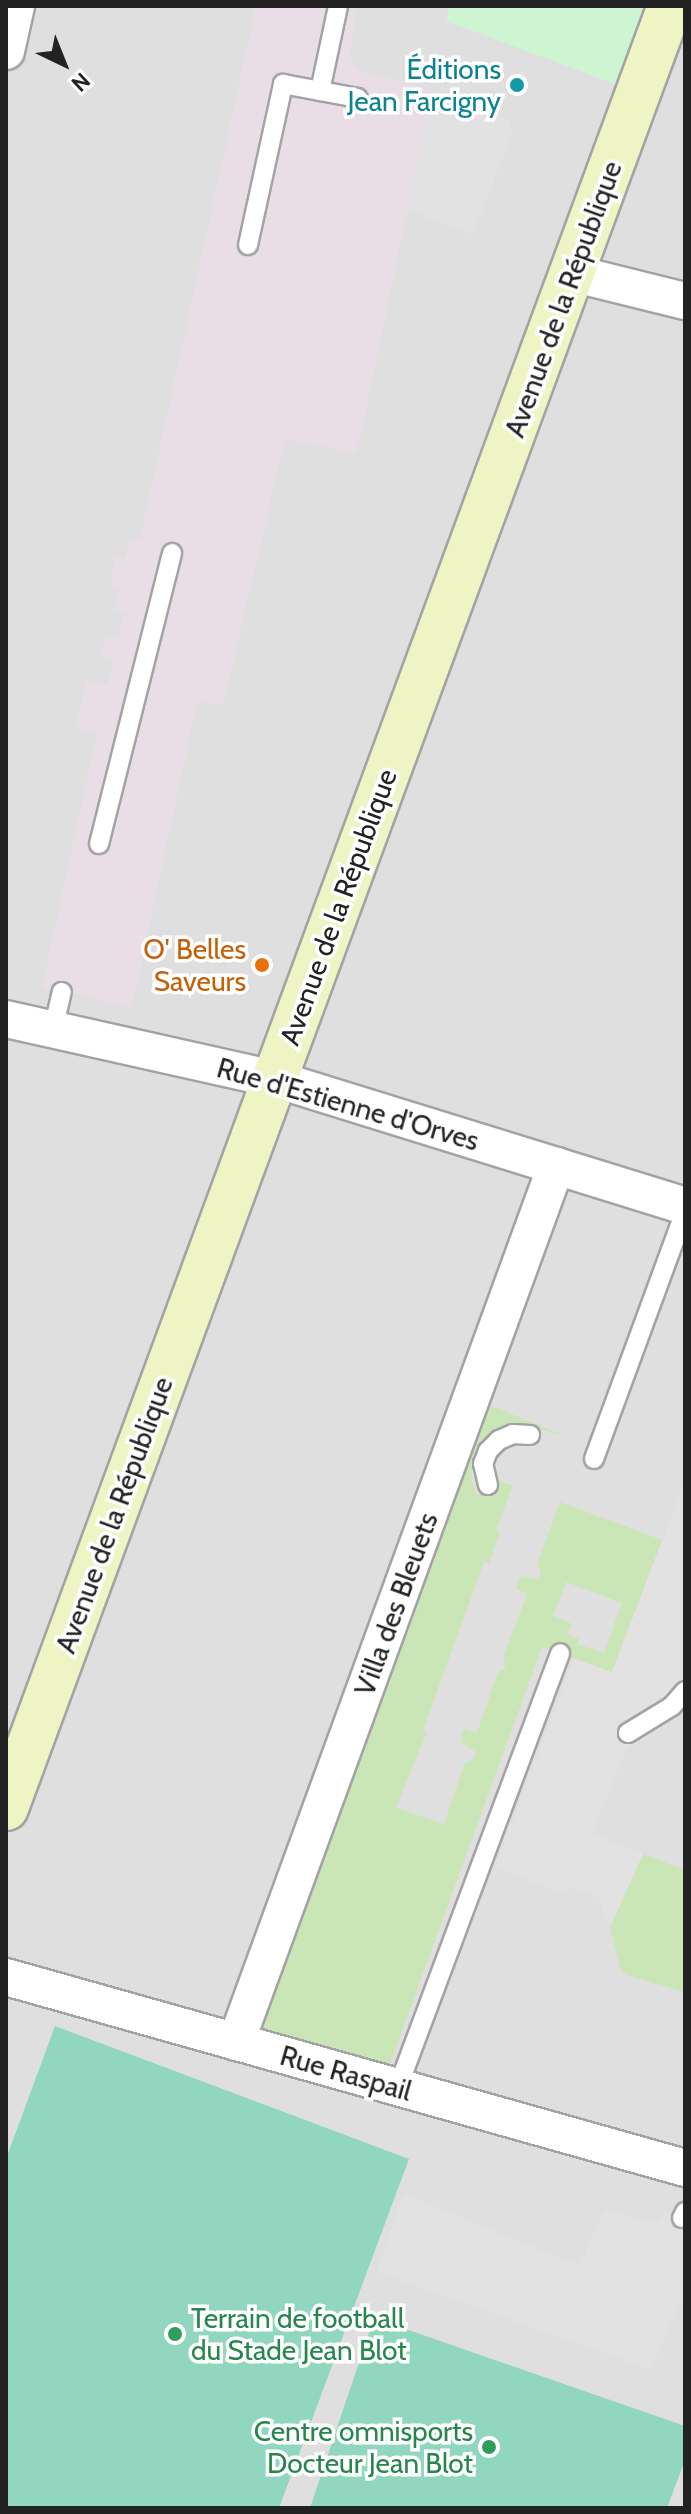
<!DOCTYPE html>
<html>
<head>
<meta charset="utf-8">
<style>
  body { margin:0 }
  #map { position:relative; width:691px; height:2514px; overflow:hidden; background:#f1efea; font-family:Cabin,sans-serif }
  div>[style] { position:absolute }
  .residential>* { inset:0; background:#e0dfdf; transform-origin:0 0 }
  .industrial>* { inset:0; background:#e9dde6 }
  .grass>* { inset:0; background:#cae5b6 }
  .park>* { inset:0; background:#cdf5d2 }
  .pitch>* { inset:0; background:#91d7c0 }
  .parking>* { inset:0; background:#e2e2e2 }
  .roads { filter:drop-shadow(2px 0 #a3a3a3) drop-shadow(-2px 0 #a3a3a3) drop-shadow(0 2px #a3a3a3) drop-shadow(0 -2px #a3a3a3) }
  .lane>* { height:18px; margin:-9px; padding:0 9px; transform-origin:9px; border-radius:9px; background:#fff }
  .street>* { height:36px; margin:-18px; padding:0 18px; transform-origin:18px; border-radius:18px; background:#fff }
  .secondary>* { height:44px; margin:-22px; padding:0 22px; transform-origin:22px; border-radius:22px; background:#eff4c5 }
  .dots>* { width:22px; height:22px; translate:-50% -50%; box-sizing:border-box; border:4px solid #fff; border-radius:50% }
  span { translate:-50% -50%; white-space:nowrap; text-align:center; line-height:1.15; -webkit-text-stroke:7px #fff; paint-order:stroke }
  .culture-label { font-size:28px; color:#0d838f }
  .right { translate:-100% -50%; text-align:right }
  .street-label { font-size:28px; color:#222 }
  .food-label { font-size:28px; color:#c56008 }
  .leisure-label { font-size:28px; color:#27864d }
  .left { translate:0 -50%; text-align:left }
  .frame { position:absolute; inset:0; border:8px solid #222; pointer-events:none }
  .north { position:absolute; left:24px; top:24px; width:80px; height:80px; -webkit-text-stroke:6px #fff; paint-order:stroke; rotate:137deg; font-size:22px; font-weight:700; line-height:32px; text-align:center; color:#222 }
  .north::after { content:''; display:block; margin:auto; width:28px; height:36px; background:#222; clip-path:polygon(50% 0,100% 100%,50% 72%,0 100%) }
</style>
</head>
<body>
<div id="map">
  <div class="residential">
    <div style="left:6px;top:6px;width:679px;height:2502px"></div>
  </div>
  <div class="industrial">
    <div style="clip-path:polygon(256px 6px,357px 6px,349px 56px,361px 71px,432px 91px,357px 453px,285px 439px,223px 705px,197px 701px,132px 1008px,42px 987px,97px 733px,76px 727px,87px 681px,108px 684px,114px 659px,101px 656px,105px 635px,118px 638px,124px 614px,114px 610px,119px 589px,110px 586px,116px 557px,125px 559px,130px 538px,140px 539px)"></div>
  </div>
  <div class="grass">
    <div style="clip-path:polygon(evenodd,489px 1405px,566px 1436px,514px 1423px,491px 1431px,476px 1448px,471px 1479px,477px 1495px,498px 1481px,513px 1485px,496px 1530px,500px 1532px,489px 1563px,484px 1562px,423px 1730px,427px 1732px,396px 1808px,444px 1824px,465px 1763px,473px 1760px,476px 1752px,460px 1742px,464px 1729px,477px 1733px,498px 1672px,505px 1669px,504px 1656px,527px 1594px,516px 1589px,520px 1576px,538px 1579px,541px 1571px,537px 1564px,560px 1502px,662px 1540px,612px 1672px,542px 1647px,390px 2064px,262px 2028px,489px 1405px,566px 1582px,622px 1603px,604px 1653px,577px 1644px,579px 1639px,568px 1634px,572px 1624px,553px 1616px,566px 1582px)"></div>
    <div style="clip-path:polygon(643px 1854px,685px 1870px,685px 1992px,626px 1975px,620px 1968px,610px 1927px)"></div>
  </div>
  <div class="park">
    <div style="clip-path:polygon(449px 6px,645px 6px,615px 84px,446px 21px)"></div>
  </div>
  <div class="pitch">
    <div style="clip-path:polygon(55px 2026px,409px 2159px,279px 2508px,6px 2508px,6px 2159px)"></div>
    <div style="clip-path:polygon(374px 2318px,685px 2426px,685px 2460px,667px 2508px,310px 2508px)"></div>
  </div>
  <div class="parking">
    <div style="clip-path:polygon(432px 91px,511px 121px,509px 126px,514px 128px,473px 235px,407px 210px)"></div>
    <div style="clip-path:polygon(682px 1489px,685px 1491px,685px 1710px,653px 1734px,627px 1748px,592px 1833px,643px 1854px,610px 1927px,598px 1897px,571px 1886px,566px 1894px,495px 1868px,574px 1659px,612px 1672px)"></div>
    <div style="clip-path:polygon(404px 2194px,580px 2266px,604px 2209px,651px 2222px,660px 2220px,664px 2211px,685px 2219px,685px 2290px,651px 2370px,377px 2272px)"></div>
  </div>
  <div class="roads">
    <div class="lane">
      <div style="left:320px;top:91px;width:87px;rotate:-78deg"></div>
      <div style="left:248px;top:245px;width:165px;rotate:-77.7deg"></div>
      <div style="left:283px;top:84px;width:76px;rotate:10.6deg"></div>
      <div style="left:99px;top:844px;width:300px;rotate:-75.9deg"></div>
      <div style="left:53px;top:1030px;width:39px;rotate:-77deg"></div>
      <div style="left:594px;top:1459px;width:263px;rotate:-69.8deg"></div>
      <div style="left:488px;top:1485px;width:22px;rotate:-103deg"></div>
      <div style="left:483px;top:1464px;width:14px;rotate:-69deg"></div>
      <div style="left:488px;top:1451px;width:16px;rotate:-45deg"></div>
      <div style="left:499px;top:1440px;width:15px;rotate:-23deg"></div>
      <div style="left:513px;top:1434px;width:17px;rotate:3deg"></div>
      <div style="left:628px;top:1733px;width:52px;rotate:-31.5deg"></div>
      <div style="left:672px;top:1706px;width:20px;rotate:-49deg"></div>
      <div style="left:398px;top:2087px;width:463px;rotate:-69.5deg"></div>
      <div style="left:682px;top:2218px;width:7px;rotate:-63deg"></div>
    </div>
    <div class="street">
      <div style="left:6px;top:51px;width:46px;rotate:-77.5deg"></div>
      <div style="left:572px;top:273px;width:116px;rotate:13.9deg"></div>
      <div style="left:6px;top:1019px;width:276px;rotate:12.6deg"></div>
      <div style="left:275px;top:1079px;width:429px;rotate:17.2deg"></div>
      <div style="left:6px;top:1977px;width:705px;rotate:15.71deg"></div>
      <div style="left:236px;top:2042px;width:933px;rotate:-69.93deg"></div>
    </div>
    <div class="secondary">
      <div style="left:6px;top:1808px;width:1920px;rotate:-69.77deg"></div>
    </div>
  </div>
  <div class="dots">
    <div style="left:517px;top:85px;background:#0f9aa8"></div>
    <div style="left:262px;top:965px;background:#e8710a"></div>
    <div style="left:175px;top:2334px;background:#2e9e5b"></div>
    <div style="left:489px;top:2447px;background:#2e9e5b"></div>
  </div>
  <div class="culture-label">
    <span class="right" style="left:501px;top:85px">Éditions<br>Jean Farcigny</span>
  </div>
  <div class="street-label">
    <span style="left:563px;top:299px;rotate:-70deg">Avenue de la République</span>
    <span style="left:338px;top:907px;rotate:-70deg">Avenue de la République</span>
    <span style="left:348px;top:1104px;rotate:16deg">Rue d'Estienne d'Orves</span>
    <span style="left:114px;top:1515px;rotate:-70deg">Avenue de la République</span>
    <span style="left:396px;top:1604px;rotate:-70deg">Villa des Bleuets</span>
    <span style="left:346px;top:2073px;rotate:16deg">Rue Raspail</span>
  </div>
  <div class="food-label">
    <span class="right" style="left:246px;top:965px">O' Belles<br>Saveurs</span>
  </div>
  <div class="leisure-label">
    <span class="left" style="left:191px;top:2334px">Terrain de football<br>du Stade Jean Blot</span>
    <span class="right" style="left:473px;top:2447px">Centre omnisports<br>Docteur Jean Blot</span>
  </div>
  <div class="frame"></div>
  <div class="north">N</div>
</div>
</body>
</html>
